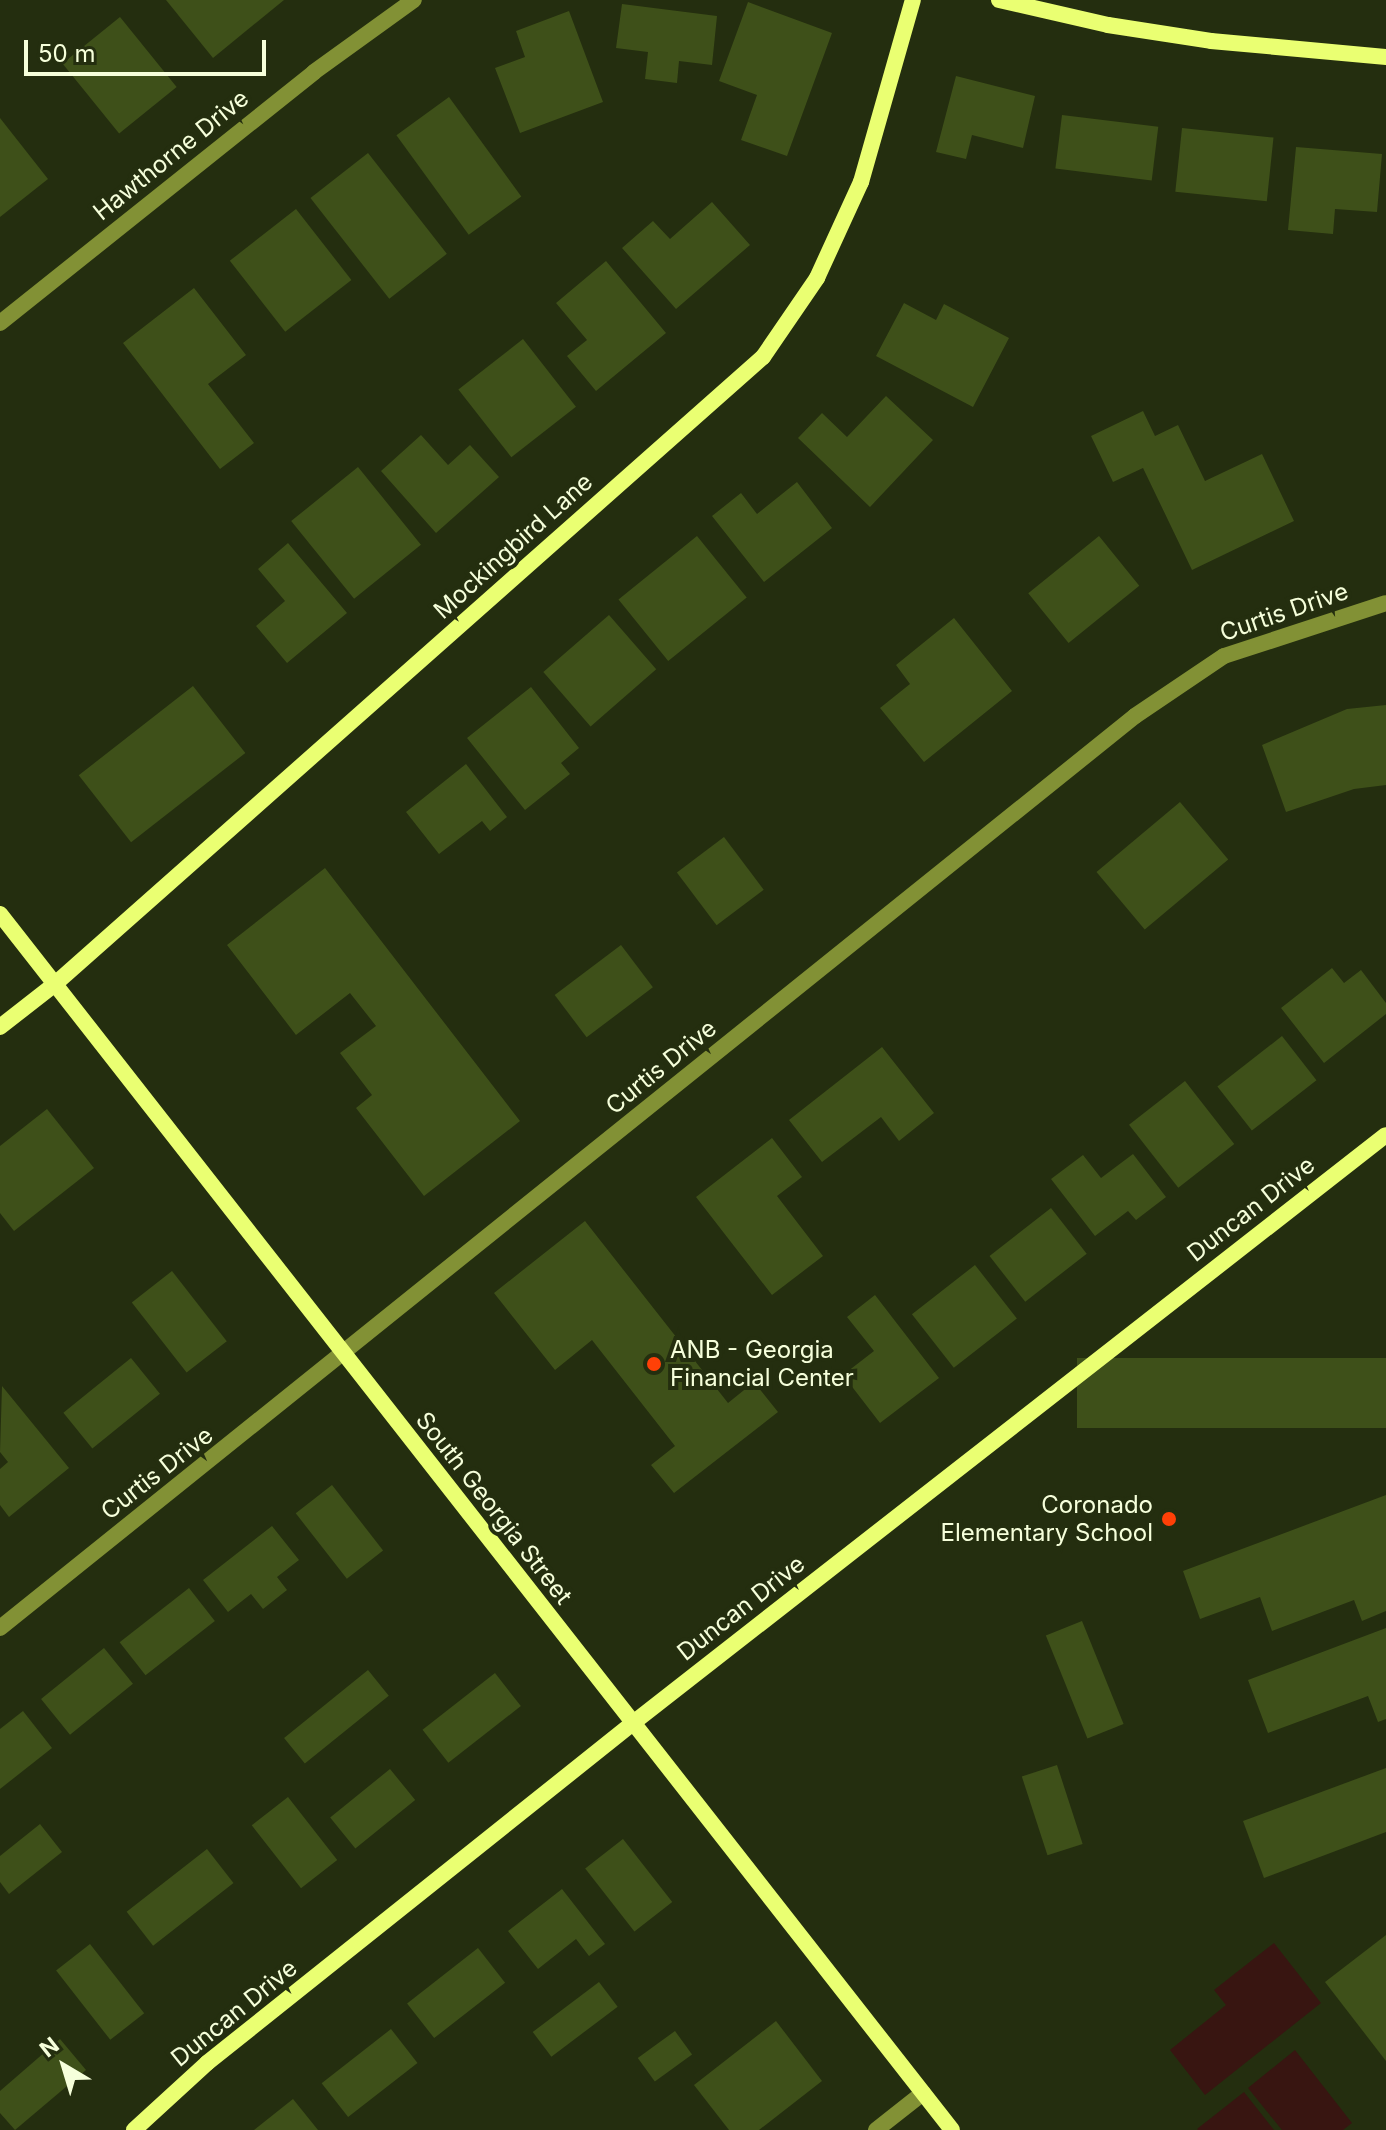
<!DOCTYPE html>
<html>
<head>
<meta charset="utf-8">
<style>
  body { margin:0 }
  #map { position:relative; width:1386px; height:2130px; overflow:hidden; background:#242e0f; font-family:Inter,sans-serif }
  div>[style] { position:absolute }
  .green>* { inset:0; background:#381511 }
  .building>* { inset:0; background:#3e5019; transform-origin:0 0 }
  .street>* { height:16px; margin:-8px; padding:0 8px; transform-origin:8px; border-radius:8px; background:#829135 }
  .secondary>* { height:16px; margin:-8px; padding:0 8px; transform-origin:8px; border-radius:8px; background:#eaff72 }
  .dots>* { width:22px; height:22px; translate:-50% -50%; box-sizing:border-box; border:4px solid #242e0f; border-radius:50% }
  span { translate:-50% -50%; white-space:nowrap; text-align:center; line-height:1.15; -webkit-text-stroke:8px #242e0f; paint-order:stroke }
  .street-label { font-size:24px; color:#f6ffdb }
  .poi-label { font-size:24px; color:#f6ffdb }
  .left { translate:0 -50%; text-align:left }
  .right { translate:-100% -50%; text-align:right }
  .north { position:absolute; left:24px; top:2026px; width:80px; height:80px; -webkit-text-stroke:6px #242e0f; paint-order:stroke; rotate:322deg; font-size:22px; font-weight:700; line-height:32px; text-align:center; color:#f6ffdb }
  .north::after { content:''; display:block; margin:auto; width:28px; height:36px; background:#f6ffdb; clip-path:polygon(50% 0,100% 100%,50% 72%,0 100%) }
  .scale { position:absolute; left:24px; top:40px; width:242px; height:36px; box-sizing:border-box; border:4px solid #f6ffdb; border-top:0; padding-left:10px; font-size:24px; line-height:28px; white-space:nowrap; color:#f6ffdb; -webkit-text-stroke:6px #242e0f; paint-order:stroke }
</style>
</head>
<body>
<div id="map">
  <div class="green">
    <div style="clip-path:polygon(1274px 1943px,1321px 2003px,1205px 2095px,1170px 2050px,1226px 2005px,1214px 1990px)"></div>
    <div style="clip-path:polygon(1295px 2050px,1352px 2123px,1343px 2130px,1282px 2130px,1248px 2088px)"></div>
    <div style="clip-path:polygon(1244px 2092px,1274px 2130px,1198px 2130px,1197px 2129px)"></div>
  </div>
  <div class="building">
    <div style="clip-path:polygon(166px 0,284px 0,213px 58px)"></div>
    <div style="clip-path:polygon(748px 2px,832px 33px,787px 156px,741px 140px,757px 95px,719px 81px)"></div>
    <div style="clip-path:polygon(622px 4px,717px 16px,712px 65px,679px 61px,677px 83px,645px 79px,648px 52px,616px 48px)"></div>
    <div style="clip-path:polygon(569px 11px,603px 102px,520px 133px,495px 68px,525px 57px,516px 31px)"></div>
    <div style="left:120px;top:17px;width:90px;height:74px;rotate:51deg"></div>
    <div style="clip-path:polygon(956px 76px,1035px 96px,1023px 148px,972px 135px,966px 159px,936px 152px)"></div>
    <div style="left:449px;top:97px;width:123px;height:65px;rotate:54deg"></div>
    <div style="left:1062px;top:115px;width:97px;height:54px;rotate:7deg"></div>
    <div style="clip-path:polygon(0 118px,48px 179px,0 217px)"></div>
    <div style="left:1182px;top:128px;width:92px;height:64px;rotate:6deg"></div>
    <div style="clip-path:polygon(1296px 147px,1382px 154px,1377px 212px,1335px 209px,1333px 234px,1288px 230px)"></div>
    <div style="left:368px;top:153px;width:128px;height:73px;rotate:52deg"></div>
    <div style="clip-path:polygon(712px 202px,750px 245px,676px 309px,622px 248px,653px 221px,670px 239px)"></div>
    <div style="left:296px;top:209px;width:90px;height:84px;rotate:52deg"></div>
    <div style="clip-path:polygon(606px 261px,666px 333px,596px 391px,567px 356px,587px 340px,556px 303px)"></div>
    <div style="clip-path:polygon(194px 288px,246px 355px,208px 384px,254px 443px,220px 469px,123px 343px)"></div>
    <div style="clip-path:polygon(904px 303px,936px 320px,944px 304px,1009px 338px,973px 407px,876px 356px)"></div>
    <div style="left:523px;top:339px;width:86px;height:82px;rotate:52deg"></div>
    <div style="clip-path:polygon(886px 396px,933px 440px,870px 507px,798px 438px,822px 413px,847px 437px)"></div>
    <div style="clip-path:polygon(1143px 411px,1155px 436px,1178px 425px,1205px 481px,1262px 454px,1294px 521px,1192px 570px,1143px 468px,1113px 482px,1091px 436px)"></div>
    <div style="clip-path:polygon(421px 435px,448px 465px,470px 445px,499px 477px,436px 533px,381px 471px)"></div>
    <div style="left:358px;top:467px;width:100px;height:86px;rotate:51deg"></div>
    <div style="clip-path:polygon(797px 482px,832px 528px,764px 582px,712px 516px,741px 493px,757px 514px)"></div>
    <div style="left:697px;top:536px;width:79px;height:101px;rotate:51deg"></div>
    <div style="left:1099px;top:536px;width:64px;height:91px;rotate:51deg"></div>
    <div style="clip-path:polygon(288px 543px,347px 613px,287px 663px,256px 626px,285px 601px,258px 569px)"></div>
    <div style="left:609px;top:615px;width:72px;height:87px;rotate:49deg"></div>
    <div style="clip-path:polygon(954px 618px,1012px 691px,924px 762px,880px 708px,910px 684px,896px 665px)"></div>
    <div style="left:193px;top:686px;width:85px;height:145px;rotate:52deg"></div>
    <div style="clip-path:polygon(531px 687px,579px 748px,561px 763px,570px 774px,525px 810px,467px 738px)"></div>
    <div style="clip-path:polygon(1386px 705px,1386px 785px,1354px 789px,1286px 812px,1262px 745px,1347px 709px)"></div>
    <div style="clip-path:polygon(466px 764px,507px 817px,490px 831px,482px 821px,439px 854px,406px 812px)"></div>
    <div style="left:1180px;top:802px;width:75px;height:109px;rotate:50deg"></div>
    <div style="left:724px;top:837px;width:66px;height:59px;rotate:53deg"></div>
    <div style="clip-path:polygon(325px 868px,520px 1121px,424px 1196px,356px 1108px,372px 1095px,340px 1053px,376px 1026px,350px 993px,296px 1035px,227px 945px)"></div>
    <div style="left:621px;top:945px;width:53px;height:83px;rotate:53deg"></div>
    <div style="clip-path:polygon(1332px 968px,1344px 983px,1361px 970px,1386px 1003px,1386px 1014px,1324px 1063px,1281px 1008px)"></div>
    <div style="left:1282px;top:1036px;width:56px;height:82px;rotate:52deg"></div>
    <div style="clip-path:polygon(882px 1047px,934px 1113px,899px 1141px,881px 1117px,822px 1162px,789px 1120px)"></div>
    <div style="left:1185px;top:1081px;width:80px;height:71px;rotate:52deg"></div>
    <div style="clip-path:polygon(47px 1109px,94px 1168px,14px 1231px,0 1213px,0 1146px)"></div>
    <div style="clip-path:polygon(772px 1138px,802px 1177px,777px 1196px,823px 1256px,772px 1295px,696px 1197px)"></div>
    <div style="clip-path:polygon(1133px 1154px,1166px 1197px,1136px 1220px,1128px 1211px,1095px 1236px,1051px 1179px,1083px 1155px,1101px 1178px)"></div>
    <div style="left:1051px;top:1208px;width:58px;height:78px;rotate:52deg"></div>
    <div style="clip-path:polygon(585px 1221px,728px 1403px,754px 1382px,778px 1412px,674px 1493px,651px 1465px,675px 1446px,592px 1340px,555px 1370px,494px 1293px)"></div>
    <div style="left:975px;top:1265px;width:68px;height:80px;rotate:52deg"></div>
    <div style="left:172px;top:1271px;width:89px;height:51px;rotate:52deg"></div>
    <div style="clip-path:polygon(875px 1295px,939px 1378px,880px 1423px,843px 1375px,874px 1351px,847px 1317px)"></div>
    <div style="left:131px;top:1358px;width:46px;height:87px;rotate:51deg"></div>
    <div style="left:1386px;top:1358px;width:70px;height:309px;rotate:90deg"></div>
    <div style="clip-path:polygon(2px 1386px,69px 1468px,9px 1517px,0 1505px,0 1469px,8px 1462px,0 1452px)"></div>
    <div style="left:332px;top:1485px;width:83px;height:46px;rotate:52deg"></div>
    <div style="clip-path:polygon(1386px 1495px,1386px 1611px,1362px 1621px,1354px 1600px,1272px 1631px,1260px 1597px,1200px 1619px,1183px 1571px)"></div>
    <div style="clip-path:polygon(272px 1526px,299px 1560px,277px 1577px,287px 1590px,263px 1609px,251px 1594px,228px 1612px,203px 1580px)"></div>
    <div style="left:189px;top:1588px;width:42px;height:88px;rotate:52deg"></div>
    <div style="left:1082px;top:1621px;width:111px;height:39px;rotate:68deg"></div>
    <div style="clip-path:polygon(1386px 1628px,1386px 1719px,1378px 1722px,1368px 1696px,1268px 1733px,1248px 1680px)"></div>
    <div style="left:104px;top:1648px;width:46px;height:81px;rotate:51deg"></div>
    <div style="left:368px;top:1670px;width:33px;height:108px;rotate:51deg"></div>
    <div style="left:495px;top:1673px;width:42px;height:92px;rotate:52deg"></div>
    <div style="clip-path:polygon(23px 1711px,52px 1748px,0 1789px,0 1729px)"></div>
    <div style="left:1057px;top:1765px;width:83px;height:37px;rotate:72deg"></div>
    <div style="clip-path:polygon(1386px 1768px,1386px 1832px,1264px 1878px,1243px 1821px)"></div>
    <div style="left:390px;top:1769px;width:40px;height:77px;rotate:51deg"></div>
    <div style="left:288px;top:1797px;width:80px;height:46px;rotate:52deg"></div>
    <div style="clip-path:polygon(40px 1824px,62px 1852px,9px 1894px,0 1882px,0 1856px)"></div>
    <div style="left:623px;top:1839px;width:80px;height:48px;rotate:52deg"></div>
    <div style="left:207px;top:1849px;width:43px;height:102px;rotate:52deg"></div>
    <div style="clip-path:polygon(562px 1889px,605px 1944px,589px 1956px,576px 1939px,538px 1969px,508px 1931px)"></div>
    <div style="clip-path:polygon(1386px 1935px,1386px 2061px,1325px 1982px)"></div>
    <div style="left:90px;top:1944px;width:88px;height:43px;rotate:52deg"></div>
    <div style="left:478px;top:1948px;width:44px;height:90px;rotate:52deg"></div>
    <div style="left:599px;top:1982px;width:31px;height:83px;rotate:53deg"></div>
    <div style="clip-path:polygon(776px 2021px,822px 2081px,759px 2130px,729px 2130px,694px 2085px)"></div>
    <div style="left:391px;top:2029px;width:43px;height:88px;rotate:52deg"></div>
    <div style="left:675px;top:2031px;width:29px;height:46px;rotate:54deg"></div>
    <div style="clip-path:polygon(60px 2039px,86px 2070px,15px 2130px,0 2113px,0 2091px)"></div>
    <div style="clip-path:polygon(293px 2099px,318px 2130px,254px 2130px)"></div>
  </div>
  <div class="street">
    <div style="left:0;top:323px;width:402px;rotate:-38.6deg"></div>
    <div style="left:314px;top:72px;width:123px;rotate:-35.8deg"></div>
    <div style="left:0;top:1628px;width:1456px;rotate:-38.78deg"></div>
    <div style="left:1135px;top:716px;width:107px;rotate:-34deg"></div>
    <div style="left:1224px;top:656px;width:170px;rotate:-18.1deg"></div>
    <div style="left:876px;top:2130px;width:60px;rotate:-38.2deg"></div>
  </div>
  <div class="secondary">
    <div style="left:999px;top:0;width:112px;rotate:12.9deg"></div>
    <div style="left:1108px;top:25px;width:104px;rotate:8.8deg"></div>
    <div style="left:1211px;top:41px;width:176px;rotate:5.2deg"></div>
    <div style="left:0;top:914px;width:1544px;rotate:51.94deg"></div>
    <div style="left:0;top:1027px;width:70px;rotate:-38deg"></div>
    <div style="left:55px;top:984px;width:946px;rotate:-41.53deg"></div>
    <div style="left:763px;top:357px;width:96px;rotate:-55.6deg"></div>
    <div style="left:817px;top:278px;width:106px;rotate:-65.4deg"></div>
    <div style="left:861px;top:182px;width:189px;rotate:-74.1deg"></div>
    <div style="left:134px;top:2130px;width:99px;rotate:-42.5deg"></div>
    <div style="left:207px;top:2063px;width:545px;rotate:-38.59deg"></div>
    <div style="left:633px;top:1723px;width:955px;rotate:-37.99deg"></div>
  </div>
  <div class="dots">
    <div style="left:654px;top:1364px;background:#ff4007"></div>
    <div style="left:1169px;top:1519px;background:#ff4007"></div>
  </div>
  <div class="street-label">
    <span style="left:171px;top:155px;rotate:-39deg">Hawthorne Drive</span>
    <span style="left:513px;top:546px;rotate:-42deg">Mockingbird Lane</span>
    <span style="left:1284px;top:612px;rotate:-19deg">Curtis Drive</span>
    <span style="left:661px;top:1067px;rotate:-39deg">Curtis Drive</span>
    <span style="left:1251px;top:1209px;rotate:-38deg">Duncan Drive</span>
    <span style="left:157px;top:1473px;rotate:-38deg">Curtis Drive</span>
    <span style="left:494px;top:1508px;rotate:52deg">South Georgia Street</span>
    <span style="left:741px;top:1608px;rotate:-38deg">Duncan Drive</span>
    <span style="left:234px;top:2013px;rotate:-39deg">Duncan Drive</span>
  </div>
  <div class="poi-label">
    <span class="left" style="left:670px;top:1364px">ANB - Georgia<br>Financial Center</span>
    <span class="right" style="left:1153px;top:1519px">Coronado<br>Elementary School</span>
  </div>
  <div class="north">N</div>
  <div class="scale">50 m</div>
</div>
</body>
</html>
